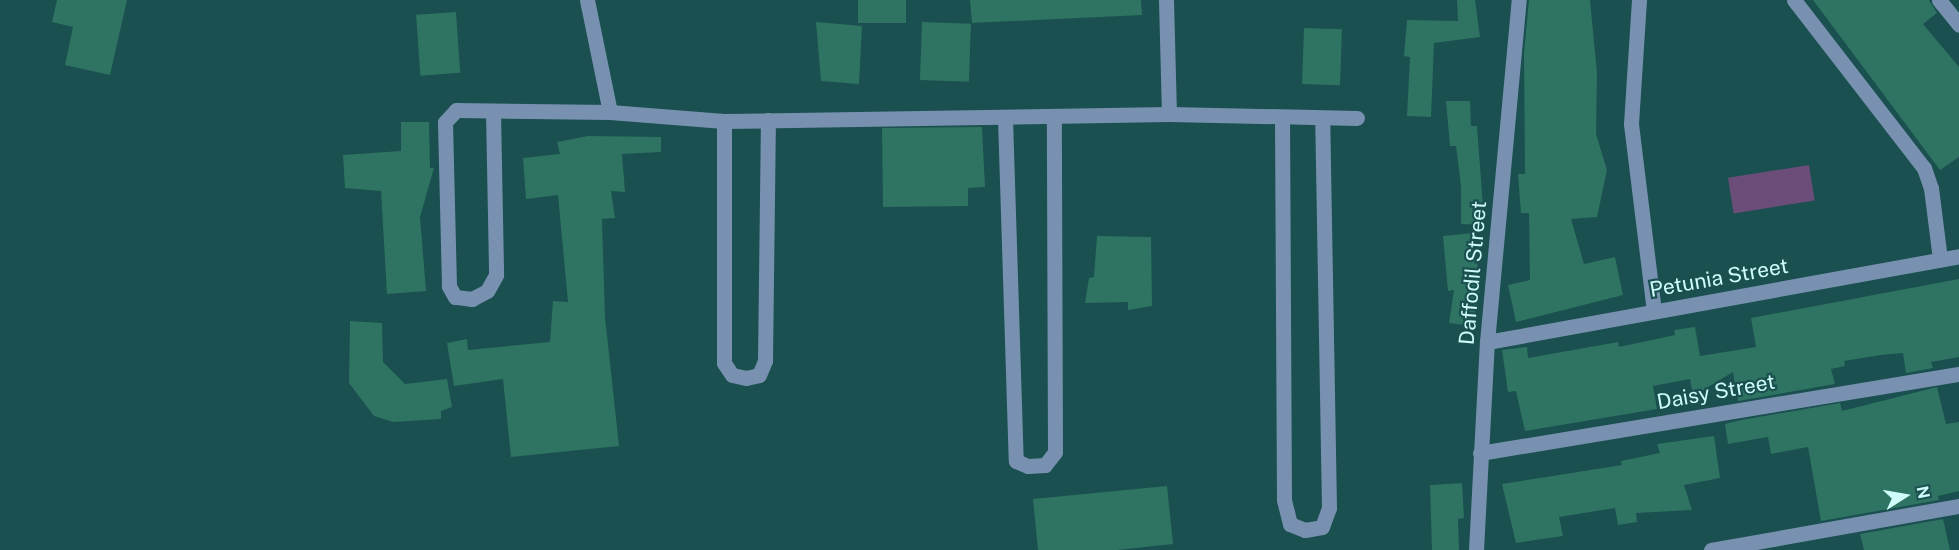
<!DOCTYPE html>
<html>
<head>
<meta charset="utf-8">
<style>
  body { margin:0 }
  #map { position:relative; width:1959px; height:550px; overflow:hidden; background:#1a504f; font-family:"Public Sans",sans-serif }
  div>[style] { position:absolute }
  .green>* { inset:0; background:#6c4d7a; transform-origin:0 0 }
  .building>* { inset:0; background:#2f7362; transform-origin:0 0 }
  .minor>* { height:15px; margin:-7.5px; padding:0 7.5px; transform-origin:7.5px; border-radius:7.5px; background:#7891b1 }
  span { translate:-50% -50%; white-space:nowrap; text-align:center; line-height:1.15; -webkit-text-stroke:4.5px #1a504f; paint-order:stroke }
  .street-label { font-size:21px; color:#cffcfb }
  .north { position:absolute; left:1875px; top:466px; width:60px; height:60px; -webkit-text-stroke:4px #1a504f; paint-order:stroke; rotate:79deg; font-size:16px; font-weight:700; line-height:24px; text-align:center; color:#cffcfb }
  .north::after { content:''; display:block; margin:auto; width:21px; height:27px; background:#cffcfb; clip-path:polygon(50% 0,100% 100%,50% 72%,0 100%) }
</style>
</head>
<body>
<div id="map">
  <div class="green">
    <div style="left:1809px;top:165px;width:36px;height:82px;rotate:81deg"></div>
  </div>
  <div class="building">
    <div style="clip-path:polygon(57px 0,127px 0,110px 75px,65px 65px,73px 27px,52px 22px)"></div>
    <div style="left:858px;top:0;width:48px;height:23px"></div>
    <div style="clip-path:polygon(970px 0,1141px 0,1142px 15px,972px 23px)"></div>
    <div style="clip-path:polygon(1457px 0,1475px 0,1480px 37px,1434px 43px,1431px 117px,1407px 116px,1410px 57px,1404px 56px,1407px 20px,1458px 21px)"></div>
    <div style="clip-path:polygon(1529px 0,1590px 0,1597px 73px,1596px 134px,1607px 170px,1597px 217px,1571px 219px,1584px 264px,1615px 257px,1623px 295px,1516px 322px,1508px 285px,1530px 280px,1529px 213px,1521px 213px,1518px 174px,1525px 174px,1524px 53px)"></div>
    <div style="clip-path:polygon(1813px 0,1929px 0,1937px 13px,1923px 24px,1959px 67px,1959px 157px,1940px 170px)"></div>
    <div style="left:456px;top:12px;width:61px;height:40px;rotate:86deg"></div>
    <div style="clip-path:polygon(816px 22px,862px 26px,859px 84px,821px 81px)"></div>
    <div style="left:922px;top:22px;width:49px;height:58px;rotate:2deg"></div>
    <div style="left:1304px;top:28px;width:38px;height:56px;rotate:2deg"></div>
    <div style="clip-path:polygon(1446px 101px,1470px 101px,1471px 126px,1477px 126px,1483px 206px,1481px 225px,1461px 224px,1461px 186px,1456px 146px,1450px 146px)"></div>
    <div style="clip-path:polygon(401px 122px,429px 122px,430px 168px,434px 168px,420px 217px,426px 291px,387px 294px,381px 191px,345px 188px,343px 155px,401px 151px)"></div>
    <div style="clip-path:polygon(982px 127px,985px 187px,968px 188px,968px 206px,883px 207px,882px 128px)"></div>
    <div style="clip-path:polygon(588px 136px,661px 137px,661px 152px,622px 154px,625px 192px,611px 191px,615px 218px,602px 219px,605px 317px,619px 446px,511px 457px,503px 379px,454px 386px,447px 343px,467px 339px,468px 350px,550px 342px,553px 301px,568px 302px,558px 195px,526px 199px,523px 158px,560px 154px,557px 142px)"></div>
    <div style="clip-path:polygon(1474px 233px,1480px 288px,1472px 326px,1449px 323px,1454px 290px,1448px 291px,1443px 236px)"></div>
    <div style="clip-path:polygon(1097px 236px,1151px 237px,1152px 306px,1128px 310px,1128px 302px,1085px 303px,1089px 278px,1094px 277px)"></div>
    <div style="clip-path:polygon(1959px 279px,1959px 357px,1931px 362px,1933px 368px,1906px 373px,1903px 353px,1881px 355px,1844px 361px,1845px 366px,1831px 369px,1835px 384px,1738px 401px,1733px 372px,1693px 396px,1690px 379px,1653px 386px,1657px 409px,1525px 431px,1516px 391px,1508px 392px,1502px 350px,1527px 347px,1528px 358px,1618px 342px,1619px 347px,1675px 335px,1674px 330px,1695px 327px,1700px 356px,1756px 347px,1751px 318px)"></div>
    <div style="clip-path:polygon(350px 321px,382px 323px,383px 362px,405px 384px,447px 379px,452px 407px,441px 411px,441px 419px,393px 422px,374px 416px,349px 383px)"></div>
    <div style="clip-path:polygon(1937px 387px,1946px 424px,1959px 422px,1959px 491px,1938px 496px,1939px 500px,1821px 521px,1808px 447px,1771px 454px,1768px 437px,1728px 444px,1725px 424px,1741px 420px,1840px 403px,1842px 411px)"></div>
    <div style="clip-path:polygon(1714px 436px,1720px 478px,1684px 485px,1692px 510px,1636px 513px,1637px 522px,1618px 525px,1615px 508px,1559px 517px,1563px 536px,1516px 543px,1502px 484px,1622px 465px,1621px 461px,1660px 453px,1657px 444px)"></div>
    <div style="clip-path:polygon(1462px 483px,1464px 518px,1458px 519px,1459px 550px,1432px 550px,1430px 485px)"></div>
    <div style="clip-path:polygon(1167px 486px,1173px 544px,1117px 550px,1038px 550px,1033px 499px)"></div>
    <div style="clip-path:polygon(1943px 519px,1950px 550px,1864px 550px,1860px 534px)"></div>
  </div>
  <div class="minor">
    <div style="left:587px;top:0;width:114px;rotate:78.4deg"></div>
    <div style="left:1166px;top:0;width:114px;rotate:88.5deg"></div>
    <div style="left:1639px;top:0;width:124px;rotate:93.7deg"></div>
    <div style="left:1631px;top:124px;width:188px;rotate:83deg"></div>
    <div style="left:1794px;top:0;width:212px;rotate:52.3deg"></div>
    <div style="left:1924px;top:168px;width:21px;rotate:71deg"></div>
    <div style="left:1931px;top:188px;width:72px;rotate:82.8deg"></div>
    <div style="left:1939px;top:0;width:32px;rotate:51deg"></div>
    <div style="left:493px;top:112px;width:163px;rotate:88.9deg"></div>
    <div style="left:496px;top:275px;width:18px;rotate:119deg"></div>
    <div style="left:487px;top:291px;width:17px;rotate:152deg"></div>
    <div style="left:472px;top:299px;width:17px;rotate:-173deg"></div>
    <div style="left:455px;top:297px;width:13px;rotate:-119deg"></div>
    <div style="left:449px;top:286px;width:164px;rotate:-91.4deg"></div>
    <div style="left:445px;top:122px;width:16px;rotate:-47deg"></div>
    <div style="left:456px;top:110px;width:154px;rotate:0.7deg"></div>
    <div style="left:610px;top:112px;width:114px;rotate:4.5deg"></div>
    <div style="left:724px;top:121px;width:445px;rotate:-0.9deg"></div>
    <div style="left:1169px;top:114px;width:188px;rotate:1.2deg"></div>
    <div style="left:1282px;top:117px;width:383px;rotate:89.7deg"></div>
    <div style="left:1284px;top:500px;width:25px;rotate:76deg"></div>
    <div style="left:1290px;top:524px;width:16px;rotate:22deg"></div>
    <div style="left:1305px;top:530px;width:17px;rotate:-10deg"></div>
    <div style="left:1322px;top:527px;width:20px;rotate:-70deg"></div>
    <div style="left:1329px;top:508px;width:390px;rotate:-91deg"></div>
    <div style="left:1005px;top:118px;width:343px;rotate:88.2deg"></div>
    <div style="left:1016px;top:461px;width:13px;rotate:23deg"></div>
    <div style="left:1028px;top:466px;width:17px;rotate:-3deg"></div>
    <div style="left:1045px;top:465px;width:16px;rotate:-52deg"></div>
    <div style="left:1055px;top:452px;width:335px;rotate:-90.2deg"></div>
    <div style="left:724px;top:121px;width:242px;rotate:90deg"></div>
    <div style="left:724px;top:363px;width:14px;rotate:56deg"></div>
    <div style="left:732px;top:375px;width:14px;rotate:12deg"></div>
    <div style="left:746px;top:378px;width:13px;rotate:-13deg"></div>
    <div style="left:759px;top:375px;width:15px;rotate:-67deg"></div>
    <div style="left:765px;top:361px;width:241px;rotate:-89.3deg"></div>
    <div style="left:1487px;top:342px;width:480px;rotate:-10.3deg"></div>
    <div style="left:1480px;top:453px;width:485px;rotate:-9.4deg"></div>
    <div style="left:1476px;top:550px;width:208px;rotate:-87deg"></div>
    <div style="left:1487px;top:342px;width:343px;rotate:-84.7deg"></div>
    <div style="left:1711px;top:550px;width:252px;rotate:-10.1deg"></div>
  </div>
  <div class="street-label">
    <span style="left:1473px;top:273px;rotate:-85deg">Daffodil Street</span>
    <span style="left:1719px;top:278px;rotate:-10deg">Petunia Street</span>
    <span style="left:1716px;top:392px;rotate:-10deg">Daisy Street</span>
  </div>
  <div class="north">N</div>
</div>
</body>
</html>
